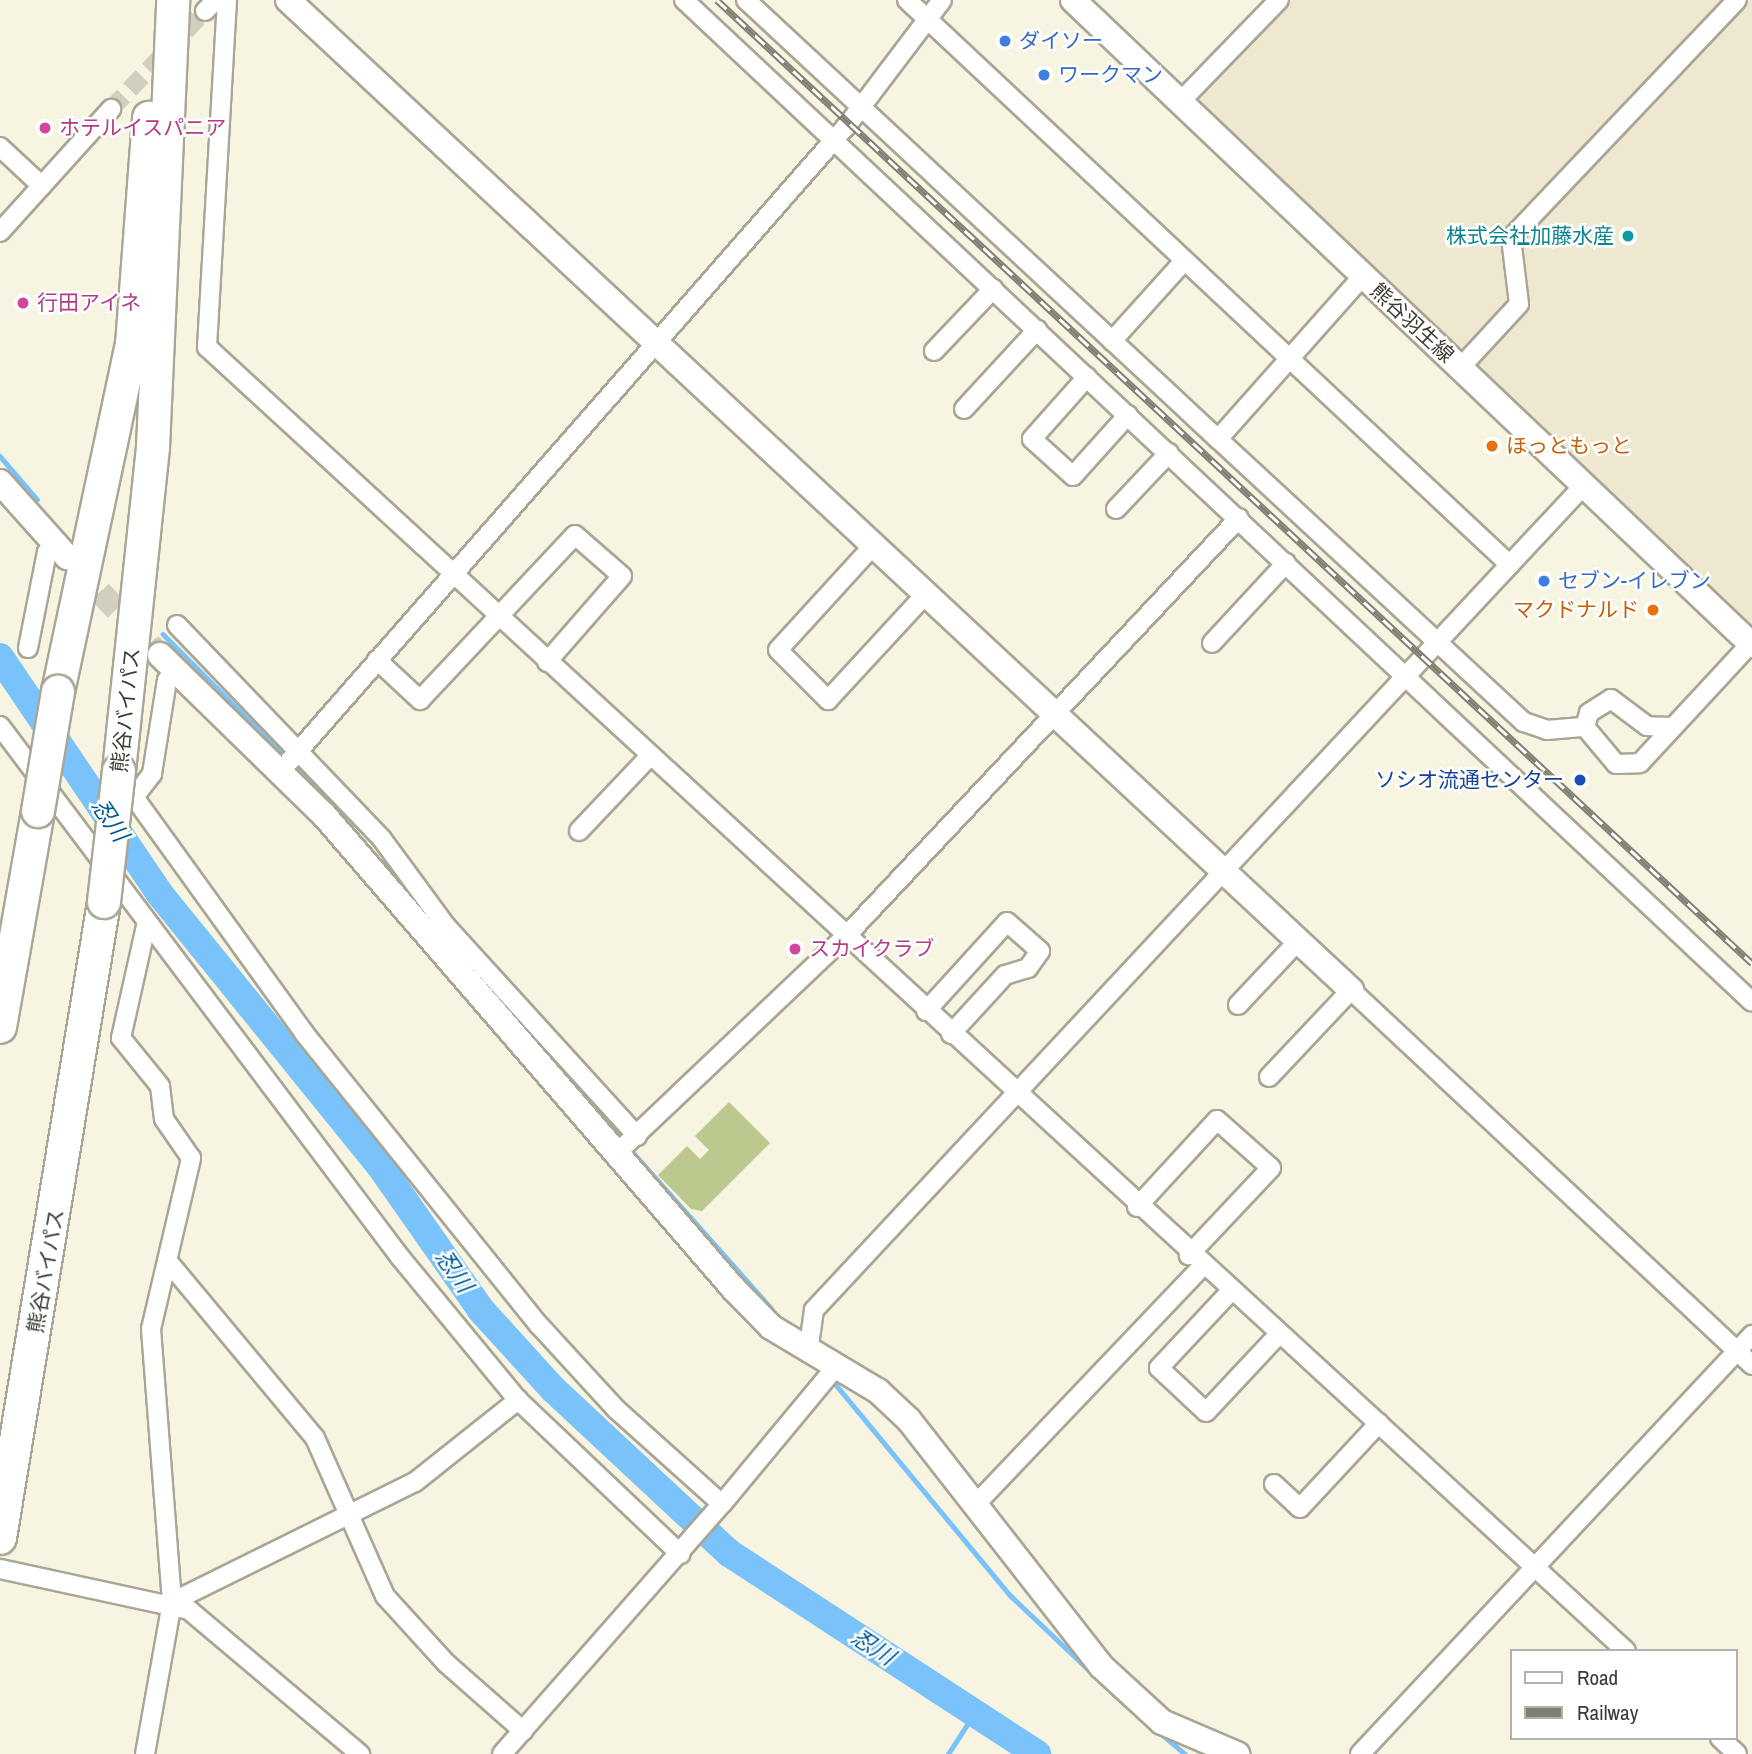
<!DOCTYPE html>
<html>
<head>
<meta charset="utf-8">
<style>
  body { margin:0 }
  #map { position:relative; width:1752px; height:1754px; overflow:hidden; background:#f7f4e1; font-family:"Archivo Narrow","Noto Sans JP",sans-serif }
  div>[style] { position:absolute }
  .built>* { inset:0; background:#ede8cf }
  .green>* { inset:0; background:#bbc88e }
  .stream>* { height:4.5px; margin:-2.25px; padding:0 2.25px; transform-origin:2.25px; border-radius:2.25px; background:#7ac2fa }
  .river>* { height:28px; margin:-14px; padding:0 14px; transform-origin:14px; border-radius:14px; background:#7ac2fa }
  .street-tunnel>* { height:18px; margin-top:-9px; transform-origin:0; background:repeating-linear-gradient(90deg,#d2cfbe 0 18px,transparent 0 27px) }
  .secondary-tunnel>* { height:24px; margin-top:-12px; transform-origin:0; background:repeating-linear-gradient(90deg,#d2cfbe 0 24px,transparent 0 36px) }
  .roads { filter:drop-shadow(2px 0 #a9a695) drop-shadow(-2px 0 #a9a695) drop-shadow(0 2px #a9a695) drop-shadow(0 -2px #a9a695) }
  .street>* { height:18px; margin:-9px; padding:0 9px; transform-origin:9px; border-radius:9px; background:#fff }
  .secondary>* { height:24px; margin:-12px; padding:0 12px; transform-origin:12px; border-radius:12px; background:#fff }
  .highway>* { height:32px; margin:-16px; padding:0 16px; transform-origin:16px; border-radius:16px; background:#fff }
  .rail>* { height:7px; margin-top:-3.5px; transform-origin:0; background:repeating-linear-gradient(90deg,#fff 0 13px,#817f73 0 26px); box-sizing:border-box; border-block:2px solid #817f73 }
  .bridges { filter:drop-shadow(2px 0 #a9a695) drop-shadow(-2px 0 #a9a695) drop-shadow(0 2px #a9a695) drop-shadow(0 -2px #a9a695) }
  .highway-bridge>* { height:32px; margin:-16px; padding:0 16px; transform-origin:16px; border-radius:16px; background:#fff }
  .dots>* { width:19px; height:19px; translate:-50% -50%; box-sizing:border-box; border:4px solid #fff; border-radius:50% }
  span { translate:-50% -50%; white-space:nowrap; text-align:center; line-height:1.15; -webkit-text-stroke:5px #fff; paint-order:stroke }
  .shop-label { font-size:21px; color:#366cbe }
  .left { translate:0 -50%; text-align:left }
  .hotel-label { font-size:21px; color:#b23c85 }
  .culture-label { font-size:21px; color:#0d838f }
  .right { translate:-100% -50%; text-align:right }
  .street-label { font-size:21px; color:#3c3b33 }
  .food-label { font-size:21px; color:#c56008 }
  .transit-label { font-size:21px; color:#164399 }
  .water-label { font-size:23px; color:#005c8f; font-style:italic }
  .legend { position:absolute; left:1510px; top:1649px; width:228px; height:91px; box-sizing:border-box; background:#fff; border:2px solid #b1b1ad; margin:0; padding:9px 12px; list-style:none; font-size:21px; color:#3c3b33 }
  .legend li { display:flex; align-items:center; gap:14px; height:35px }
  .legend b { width:35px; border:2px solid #b1b1ad }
</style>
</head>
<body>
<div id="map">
  <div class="built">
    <div style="clip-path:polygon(1289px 0,1752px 0,1752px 627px,1195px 98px)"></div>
  </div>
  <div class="green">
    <div style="clip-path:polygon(729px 1102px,770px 1143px,702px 1211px,691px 1209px,658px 1175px,687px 1146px,700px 1159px,709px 1150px,695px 1136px)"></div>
  </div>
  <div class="stream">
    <div style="left:0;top:456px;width:57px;rotate:49.3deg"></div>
    <div style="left:163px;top:634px;width:175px;rotate:45deg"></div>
    <div style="left:294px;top:764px;width:198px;rotate:48.5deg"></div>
    <div style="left:500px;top:998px;width:190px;rotate:49.3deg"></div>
    <div style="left:630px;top:1149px;width:213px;rotate:48.4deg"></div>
    <div style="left:837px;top:1386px;width:273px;rotate:50.4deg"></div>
    <div style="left:1011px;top:1596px;width:157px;rotate:43.5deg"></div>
    <div style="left:1159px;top:1732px;width:34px;rotate:40deg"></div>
    <div style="left:948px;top:1754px;width:48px;rotate:-57deg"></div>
  </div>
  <div class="river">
    <div style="left:0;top:657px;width:285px;rotate:56deg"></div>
    <div style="left:159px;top:893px;width:356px;rotate:51deg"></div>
    <div style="left:383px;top:1170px;width:171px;rotate:55deg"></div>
    <div style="left:481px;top:1310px;width:107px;rotate:47.7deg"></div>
    <div style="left:553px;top:1389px;width:241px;rotate:43deg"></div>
    <div style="left:729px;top:1553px;width:368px;rotate:33.1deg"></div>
  </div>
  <div class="street-tunnel">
    <div style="left:111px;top:109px;width:136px;rotate:-46.2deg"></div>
  </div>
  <div class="secondary-tunnel">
    <div style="left:75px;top:566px;width:123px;rotate:46.3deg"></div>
  </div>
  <div class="roads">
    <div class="street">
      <div style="left:227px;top:0;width:348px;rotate:93.3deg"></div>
      <div style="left:207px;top:347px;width:1927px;rotate:42.58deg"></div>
      <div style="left:684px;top:0;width:1464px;rotate:43.17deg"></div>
      <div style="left:746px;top:0;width:645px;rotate:42.93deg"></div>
      <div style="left:907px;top:0;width:826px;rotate:43.14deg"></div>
      <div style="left:205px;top:11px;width:16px;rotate:-45deg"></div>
      <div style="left:1180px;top:102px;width:142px;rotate:-45.9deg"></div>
      <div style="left:0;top:147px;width:57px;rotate:42.9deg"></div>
      <div style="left:0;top:232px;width:166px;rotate:-47.9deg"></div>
      <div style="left:1362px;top:277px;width:217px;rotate:131.6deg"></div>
      <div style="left:1218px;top:439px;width:417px;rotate:42.8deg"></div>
      <div style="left:1524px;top:722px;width:24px;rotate:19deg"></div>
      <div style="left:1547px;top:730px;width:38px;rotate:-5deg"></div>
      <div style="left:1112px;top:341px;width:108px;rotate:-48deg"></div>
      <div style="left:934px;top:351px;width:86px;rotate:-46.4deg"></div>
      <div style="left:1460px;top:368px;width:87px;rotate:-47.3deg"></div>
      <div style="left:1519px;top:304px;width:66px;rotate:-96.9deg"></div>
      <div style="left:1511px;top:238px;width:328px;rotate:-46.5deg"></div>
      <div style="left:1087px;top:377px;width:83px;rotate:131.6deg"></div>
      <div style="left:1032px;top:439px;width:55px;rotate:42.1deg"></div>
      <div style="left:1073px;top:476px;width:82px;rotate:-48deg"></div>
      <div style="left:964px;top:409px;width:108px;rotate:-47.3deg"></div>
      <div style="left:1116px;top:509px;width:77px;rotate:-46.6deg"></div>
      <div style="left:872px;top:547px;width:139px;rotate:132.4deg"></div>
      <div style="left:778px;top:650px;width:71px;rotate:45deg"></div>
      <div style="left:828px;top:700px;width:142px;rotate:-47.3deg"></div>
      <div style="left:177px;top:625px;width:296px;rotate:46.2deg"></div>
      <div style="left:382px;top:839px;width:108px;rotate:53.7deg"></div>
      <div style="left:446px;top:926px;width:284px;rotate:47.7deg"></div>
      <div style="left:1212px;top:643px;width:109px;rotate:-47.2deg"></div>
      <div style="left:28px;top:648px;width:98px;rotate:-78.8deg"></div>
      <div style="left:47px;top:552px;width:11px;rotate:-45deg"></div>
      <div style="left:377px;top:660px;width:59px;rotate:42.9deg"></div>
      <div style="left:420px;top:700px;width:226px;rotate:-46.8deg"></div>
      <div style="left:575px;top:535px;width:62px;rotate:41.1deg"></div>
      <div style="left:622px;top:576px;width:114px;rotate:131.1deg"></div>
      <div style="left:177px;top:672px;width:13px;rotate:141deg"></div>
      <div style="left:167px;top:680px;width:95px;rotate:99.1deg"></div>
      <div style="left:152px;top:774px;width:29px;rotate:128deg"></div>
      <div style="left:134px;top:797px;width:291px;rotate:54.2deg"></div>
      <div style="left:304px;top:1033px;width:375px;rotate:51.2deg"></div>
      <div style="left:539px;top:1325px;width:114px;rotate:47.5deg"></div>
      <div style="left:616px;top:1409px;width:142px;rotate:41.9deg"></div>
      <div style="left:722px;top:1504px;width:177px;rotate:-50.3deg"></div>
      <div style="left:0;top:726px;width:665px;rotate:53.01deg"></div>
      <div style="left:400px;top:1257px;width:185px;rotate:50.5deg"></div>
      <div style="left:518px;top:1400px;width:224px;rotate:43.5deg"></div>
      <div style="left:1672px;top:727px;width:25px;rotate:-178deg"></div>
      <div style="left:1647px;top:726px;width:45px;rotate:-143.1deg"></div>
      <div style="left:1611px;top:699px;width:26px;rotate:148deg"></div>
      <div style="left:1589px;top:713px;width:15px;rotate:106deg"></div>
      <div style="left:1585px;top:727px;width:48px;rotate:50deg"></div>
      <div style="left:1616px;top:764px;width:24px;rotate:-2deg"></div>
      <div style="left:1640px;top:763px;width:165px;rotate:-47.2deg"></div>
      <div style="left:280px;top:772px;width:863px;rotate:-48.76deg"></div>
      <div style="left:849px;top:123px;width:154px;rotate:-52.9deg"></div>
      <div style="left:579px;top:831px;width:103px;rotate:-46.6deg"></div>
      <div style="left:1238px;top:1005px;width:89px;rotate:-46.8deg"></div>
      <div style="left:926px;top:1011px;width:120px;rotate:-47.7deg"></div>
      <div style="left:1007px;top:922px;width:44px;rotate:41.3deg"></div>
      <div style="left:1040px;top:951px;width:21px;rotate:125deg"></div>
      <div style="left:1028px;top:968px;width:24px;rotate:163deg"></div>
      <div style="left:1005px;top:975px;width:80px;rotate:132.5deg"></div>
      <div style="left:1269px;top:1077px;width:120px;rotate:-46.7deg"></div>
      <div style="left:1351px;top:990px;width:549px;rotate:43.08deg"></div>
      <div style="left:618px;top:1152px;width:315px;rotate:-43.5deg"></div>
      <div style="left:847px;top:935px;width:572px;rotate:-46.77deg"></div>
      <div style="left:1137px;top:1207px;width:118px;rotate:-47.4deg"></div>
      <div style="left:1217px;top:1120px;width:72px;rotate:41.6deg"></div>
      <div style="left:1271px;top:1168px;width:120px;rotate:133.3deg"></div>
      <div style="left:170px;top:1264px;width:226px;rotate:50.2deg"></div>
      <div style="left:315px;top:1438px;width:173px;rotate:66.1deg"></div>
      <div style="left:385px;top:1596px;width:91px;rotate:47.7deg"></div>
      <div style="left:446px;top:1663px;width:103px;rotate:41.4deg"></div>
      <div style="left:1230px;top:1292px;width:104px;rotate:133.1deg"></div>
      <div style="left:1159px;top:1368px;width:64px;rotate:43.1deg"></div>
      <div style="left:1206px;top:1412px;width:105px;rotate:-46.9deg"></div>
      <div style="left:808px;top:1352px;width:42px;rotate:-81.9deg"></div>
      <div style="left:814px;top:1310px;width:1129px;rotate:-46.97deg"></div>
      <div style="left:1274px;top:1484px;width:35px;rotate:43deg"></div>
      <div style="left:1300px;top:1508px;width:116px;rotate:-47.1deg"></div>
      <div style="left:975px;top:1505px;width:329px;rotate:-46.4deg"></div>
      <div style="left:0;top:1569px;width:193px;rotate:12.2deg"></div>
      <div style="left:189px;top:1610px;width:224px;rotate:40.1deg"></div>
      <div style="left:172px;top:1602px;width:271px;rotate:-26.3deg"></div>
      <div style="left:415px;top:1482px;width:132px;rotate:-38.5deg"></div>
      <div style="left:1720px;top:1738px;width:23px;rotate:43deg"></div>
      <div style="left:145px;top:1754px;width:154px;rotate:-79.9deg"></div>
      <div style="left:172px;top:1602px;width:274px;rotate:-94.4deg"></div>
      <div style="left:151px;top:1329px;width:176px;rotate:-76.8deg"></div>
      <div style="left:191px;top:1158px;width:47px;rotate:-124.7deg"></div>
      <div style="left:164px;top:1119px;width:33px;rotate:-97deg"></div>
      <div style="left:160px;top:1086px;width:62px;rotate:-129.1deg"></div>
      <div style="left:121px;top:1038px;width:115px;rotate:-77.4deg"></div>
      <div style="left:502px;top:1754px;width:333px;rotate:-48.7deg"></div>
      <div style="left:1360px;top:1754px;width:574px;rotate:-46.91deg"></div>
    </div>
    <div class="secondary">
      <div style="left:288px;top:0;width:1453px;rotate:42.96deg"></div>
      <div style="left:1073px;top:0;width:937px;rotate:43.53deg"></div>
      <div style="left:0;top:482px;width:101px;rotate:48.2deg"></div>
      <div style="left:160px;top:655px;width:229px;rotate:44.3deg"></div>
      <div style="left:324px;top:815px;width:625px;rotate:49.15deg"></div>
      <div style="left:733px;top:1288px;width:54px;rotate:45.7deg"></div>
      <div style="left:771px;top:1327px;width:125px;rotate:30.9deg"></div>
      <div style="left:878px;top:1391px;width:42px;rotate:43.1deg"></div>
      <div style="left:909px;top:1420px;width:312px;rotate:52deg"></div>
      <div style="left:1101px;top:1666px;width:83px;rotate:42.6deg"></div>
      <div style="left:1162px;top:1722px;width:82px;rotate:23.1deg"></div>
    </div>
    <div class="highway">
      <div style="left:58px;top:692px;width:355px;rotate:-78deg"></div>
      <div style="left:132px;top:345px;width:228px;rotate:-85.7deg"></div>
      <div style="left:119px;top:771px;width:326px;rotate:-84deg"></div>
      <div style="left:153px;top:447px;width:447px;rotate:-87.4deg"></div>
      <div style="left:0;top:1027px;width:219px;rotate:-80deg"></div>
      <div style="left:0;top:1538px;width:644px;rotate:-80.71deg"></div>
    </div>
  </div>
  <div class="rail">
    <div style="left:717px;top:0;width:1414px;rotate:42.94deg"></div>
  </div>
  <div class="bridges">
    <div class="highway-bridge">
      <div style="left:38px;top:811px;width:121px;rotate:-80.5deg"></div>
      <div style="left:104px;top:902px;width:132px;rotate:-83.5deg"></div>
    </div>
  </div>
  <div class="dots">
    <div style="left:1005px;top:41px;background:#3f7fe0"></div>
    <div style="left:1044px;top:75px;background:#3f7fe0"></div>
    <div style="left:45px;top:128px;background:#d1479c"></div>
    <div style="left:1628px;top:236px;background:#0f9aa8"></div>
    <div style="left:23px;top:303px;background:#d1479c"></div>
    <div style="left:1492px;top:446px;background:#e8710a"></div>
    <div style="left:1544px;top:581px;background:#3f7fe0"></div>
    <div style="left:1653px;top:610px;background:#e8710a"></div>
    <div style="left:1580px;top:780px;background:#1a4fb4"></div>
    <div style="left:795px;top:949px;background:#d1479c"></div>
  </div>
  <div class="shop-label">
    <span class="left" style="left:1019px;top:41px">ダイソー</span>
    <span class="left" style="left:1058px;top:75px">ワークマン</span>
    <span class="left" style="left:1558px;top:581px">セブン-イレブン</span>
  </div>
  <div class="hotel-label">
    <span class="left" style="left:59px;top:128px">ホテルイスパニア</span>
    <span class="left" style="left:37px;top:303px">行田アイネ</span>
    <span class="left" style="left:809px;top:949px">スカイクラブ</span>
  </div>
  <div class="culture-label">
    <span class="right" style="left:1614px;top:236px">株式会社加藤水産</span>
  </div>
  <div class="street-label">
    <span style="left:1412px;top:323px;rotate:43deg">熊谷羽生線</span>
    <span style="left:126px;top:710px;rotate:-84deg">熊谷バイパス</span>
    <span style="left:46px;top:1271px;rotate:-80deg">熊谷バイパス</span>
  </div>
  <div class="food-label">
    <span class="left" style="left:1506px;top:446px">ほっともっと</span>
    <span class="right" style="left:1639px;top:610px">マクドナルド</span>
  </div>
  <div class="transit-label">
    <span class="right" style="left:1564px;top:780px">ソシオ流通センター</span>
  </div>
  <div class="water-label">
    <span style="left:110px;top:820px;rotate:56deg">忍川</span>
    <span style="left:454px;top:1271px;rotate:55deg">忍川</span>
    <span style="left:873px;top:1647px;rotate:33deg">忍川</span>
  </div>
  <ul class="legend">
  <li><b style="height:9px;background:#fff"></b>Road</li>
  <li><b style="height:9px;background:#817f73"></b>Railway</li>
  </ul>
</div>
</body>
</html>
